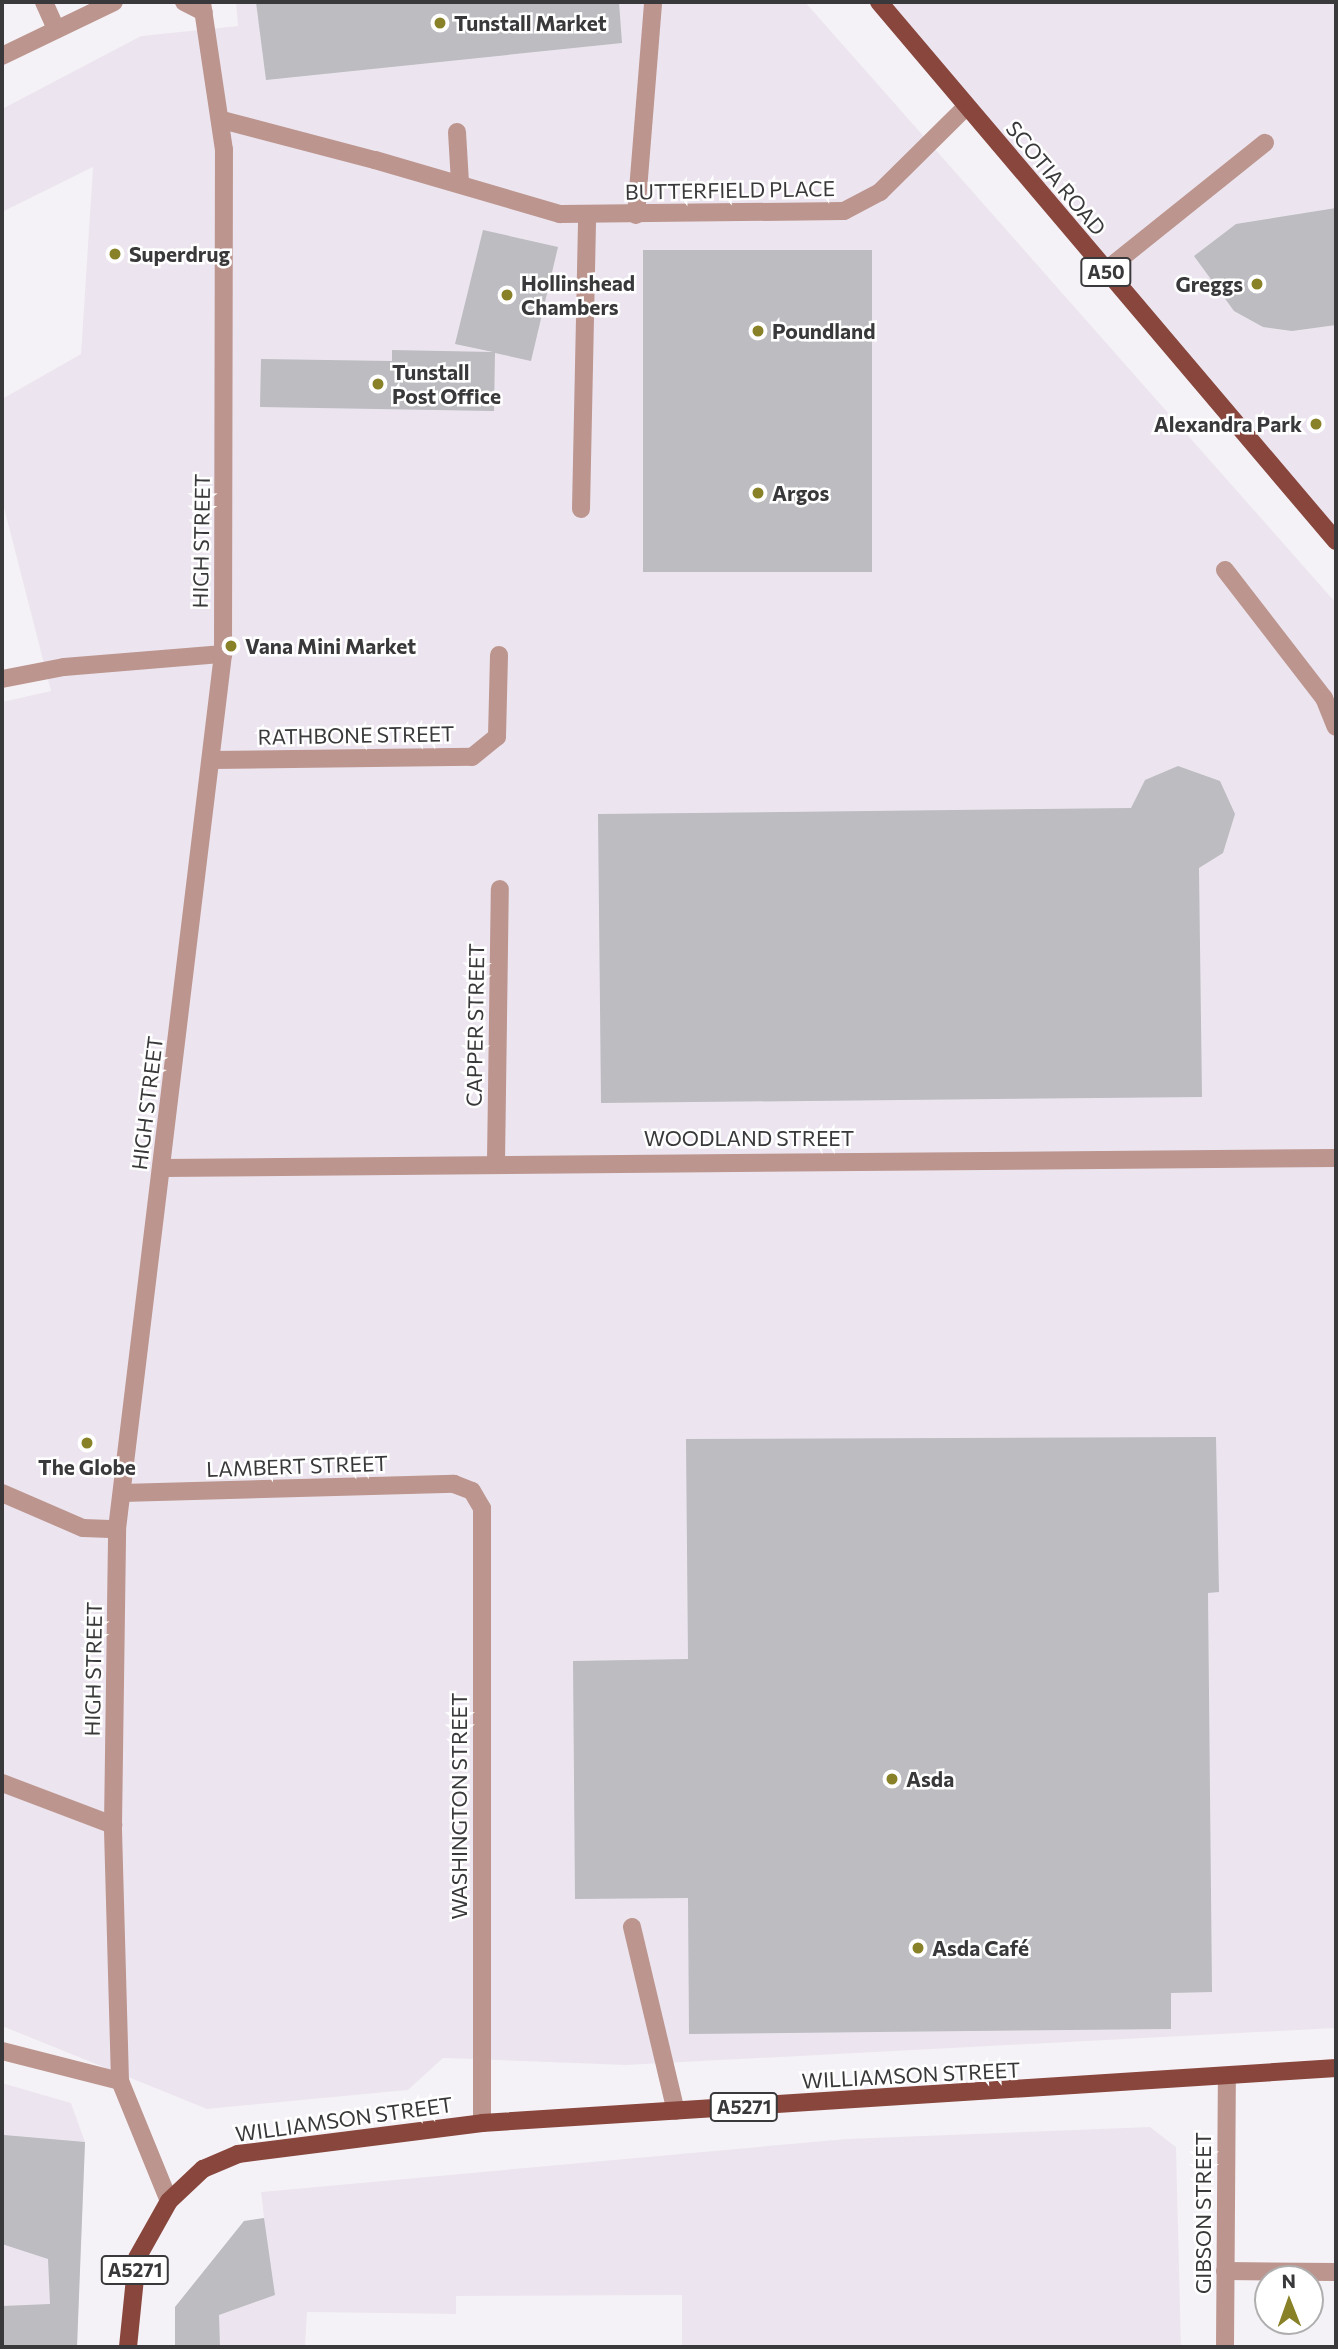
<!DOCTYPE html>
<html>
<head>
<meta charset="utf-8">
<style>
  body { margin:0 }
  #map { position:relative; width:1338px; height:2349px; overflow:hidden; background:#f5f2f7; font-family:Commissioner,sans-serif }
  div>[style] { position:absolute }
  .built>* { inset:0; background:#ece5ef }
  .building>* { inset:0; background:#bcbcc1; transform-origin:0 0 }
  .service>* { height:18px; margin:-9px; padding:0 9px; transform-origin:9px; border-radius:9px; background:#bc958e }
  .pedestrian>* { height:18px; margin:-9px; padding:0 9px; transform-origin:9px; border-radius:9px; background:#bc958e }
  .minor>* { height:18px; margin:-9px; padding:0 9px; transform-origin:9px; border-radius:9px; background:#bc958e }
  .tertiary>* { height:18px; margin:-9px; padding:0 9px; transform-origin:9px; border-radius:9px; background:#bc958e }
  .primary>* { height:18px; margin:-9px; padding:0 9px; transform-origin:9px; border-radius:9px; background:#88463c }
  .dots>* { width:19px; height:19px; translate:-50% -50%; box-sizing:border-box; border:4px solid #fff; border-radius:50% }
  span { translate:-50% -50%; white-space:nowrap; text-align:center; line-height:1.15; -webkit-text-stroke:5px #fff; paint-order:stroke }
  .shield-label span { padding:2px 5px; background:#fff; border:2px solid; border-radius:5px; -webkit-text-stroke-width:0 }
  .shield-label { font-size:19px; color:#39383a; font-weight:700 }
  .poi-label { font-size:21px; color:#39383a; font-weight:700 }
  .left { translate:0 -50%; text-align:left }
  .right { translate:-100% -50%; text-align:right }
  .street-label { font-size:21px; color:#39383a }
  .frame { position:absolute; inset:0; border:4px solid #39383a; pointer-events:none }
  .north { position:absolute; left:1254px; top:2265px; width:70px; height:70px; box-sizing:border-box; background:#fff; border:2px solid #b0afb0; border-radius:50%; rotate:359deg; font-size:19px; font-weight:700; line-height:28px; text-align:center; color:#39383a }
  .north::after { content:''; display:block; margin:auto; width:24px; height:32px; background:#888128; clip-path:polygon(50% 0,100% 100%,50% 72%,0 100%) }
</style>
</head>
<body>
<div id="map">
  <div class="built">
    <div style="clip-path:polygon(236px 2px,805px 2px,1336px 603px,1336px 2028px,626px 2065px,443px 2058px,408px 2090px,207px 2109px,2px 2026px,2px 702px,51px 691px,2px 500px,2px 399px,81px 354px,93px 167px,2px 212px,2px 109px,141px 36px,238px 26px)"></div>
    <div style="clip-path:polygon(879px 2px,1336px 2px,1336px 541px)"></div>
    <div style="clip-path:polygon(2px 2083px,71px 2103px,85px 2142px,77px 2347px,2px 2347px)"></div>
    <div style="clip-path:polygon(1150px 2127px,1176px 2147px,1181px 2347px,682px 2347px,682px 2295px,456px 2296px,456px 2314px,307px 2312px,305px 2347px,175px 2347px,175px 2307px,244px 2221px,264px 2218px,261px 2192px,846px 2139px)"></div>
  </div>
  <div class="building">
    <div style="clip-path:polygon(256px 2px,619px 2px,622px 43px,266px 80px)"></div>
    <div style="clip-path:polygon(1336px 208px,1336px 325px,1292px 331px,1263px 327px,1234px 311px,1194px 256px,1236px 224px)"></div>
    <div style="clip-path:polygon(483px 230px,558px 247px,531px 361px,495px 353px,494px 411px,260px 407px,261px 359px,392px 361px,392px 350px,493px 352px,455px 344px)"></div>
    <div style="left:872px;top:250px;width:322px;height:229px;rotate:90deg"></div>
    <div style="clip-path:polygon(1178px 766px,1220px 781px,1235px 814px,1223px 853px,1199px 868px,1202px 1097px,601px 1103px,598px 814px,1131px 808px,1145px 780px)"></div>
    <div style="clip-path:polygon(1216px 1437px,1219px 1592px,1208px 1593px,1212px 1992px,1171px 1993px,1171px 2029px,689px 2034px,688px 1898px,575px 1899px,573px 1661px,688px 1659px,686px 1439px)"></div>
    <div style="clip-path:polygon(4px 2135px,85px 2142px,77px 2347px,2px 2347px,2px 2306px,50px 2304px,48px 2259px,2px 2244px)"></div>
    <div style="clip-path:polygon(264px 2218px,275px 2295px,219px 2315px,220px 2347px,175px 2347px,175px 2307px,244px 2221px)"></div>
  </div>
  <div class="service">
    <div style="left:636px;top:215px;width:214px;rotate:-85.4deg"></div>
    <div style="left:1105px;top:271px;width:205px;rotate:-38.7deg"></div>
    <div style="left:581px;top:509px;width:293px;rotate:-88.8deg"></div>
    <div style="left:1225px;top:570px;width:162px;rotate:52.3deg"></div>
    <div style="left:1324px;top:698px;width:31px;rotate:68deg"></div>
    <div style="left:632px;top:1927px;width:189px;rotate:76.6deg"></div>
    <div style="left:1225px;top:2271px;width:111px;rotate:0.5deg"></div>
  </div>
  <div class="pedestrian">
    <div style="left:222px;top:120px;width:158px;rotate:14.7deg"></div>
  </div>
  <div class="minor">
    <div style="left:44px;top:2px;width:30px;rotate:66deg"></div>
    <div style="left:184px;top:2px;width:22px;rotate:27deg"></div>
    <div style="left:2px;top:56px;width:124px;rotate:-25.7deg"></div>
    <div style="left:457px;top:132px;width:51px;rotate:86.6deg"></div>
    <div style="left:375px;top:160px;width:193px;rotate:16.3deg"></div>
    <div style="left:560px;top:214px;width:284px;rotate:-0.6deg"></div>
    <div style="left:844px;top:211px;width:41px;rotate:-27.8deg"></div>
    <div style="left:880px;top:192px;width:121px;rotate:-44.7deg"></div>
    <div style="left:2px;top:679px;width:63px;rotate:-11deg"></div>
    <div style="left:64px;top:667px;width:160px;rotate:-4.7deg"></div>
    <div style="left:211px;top:760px;width:261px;rotate:-0.7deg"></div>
    <div style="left:472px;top:757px;width:32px;rotate:-39deg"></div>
    <div style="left:497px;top:737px;width:82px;rotate:-88.6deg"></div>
    <div style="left:496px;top:1162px;width:273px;rotate:-89.2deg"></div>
    <div style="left:162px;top:1168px;width:1174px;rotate:-0.49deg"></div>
    <div style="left:2px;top:1493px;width:88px;rotate:23.4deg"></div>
    <div style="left:83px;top:1528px;width:34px;rotate:2deg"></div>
    <div style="left:122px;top:1493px;width:332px;rotate:-1.6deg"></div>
    <div style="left:454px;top:1484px;width:19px;rotate:21deg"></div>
    <div style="left:472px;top:1491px;width:20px;rotate:60deg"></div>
    <div style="left:482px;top:1508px;width:615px;rotate:90deg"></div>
    <div style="left:2px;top:1783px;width:119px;rotate:20.7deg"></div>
    <div style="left:2px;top:2051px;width:122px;rotate:14.3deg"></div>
    <div style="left:1225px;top:2347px;width:267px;rotate:-89.6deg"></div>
  </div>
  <div class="tertiary">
    <div style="left:169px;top:2201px;width:130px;rotate:-112.2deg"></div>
    <div style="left:120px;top:2081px;width:256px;rotate:-91.6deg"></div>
    <div style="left:113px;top:1825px;width:296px;rotate:-89.2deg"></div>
    <div style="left:117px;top:1529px;width:881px;rotate:-83.09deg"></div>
    <div style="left:223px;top:654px;width:504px;rotate:-89.89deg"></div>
    <div style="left:224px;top:150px;width:150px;rotate:-98.5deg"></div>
  </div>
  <div class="primary">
    <div style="left:879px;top:2px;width:707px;rotate:49.71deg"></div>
    <div style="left:128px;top:2347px;width:89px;rotate:-84.2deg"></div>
    <div style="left:137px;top:2258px;width:65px;rotate:-60.7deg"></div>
    <div style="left:169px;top:2201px;width:47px;rotate:-43.3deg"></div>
    <div style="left:203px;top:2169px;width:38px;rotate:-23deg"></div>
    <div style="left:238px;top:2154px;width:246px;rotate:-7.2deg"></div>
    <div style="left:482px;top:2123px;width:856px;rotate:-3.68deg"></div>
  </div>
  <div class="dots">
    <div style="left:440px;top:23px;background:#888128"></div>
    <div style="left:115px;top:254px;background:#888128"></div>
    <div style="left:1257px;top:284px;background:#888128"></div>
    <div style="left:507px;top:295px;background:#888128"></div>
    <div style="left:758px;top:331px;background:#888128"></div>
    <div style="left:378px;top:384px;background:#888128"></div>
    <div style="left:1316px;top:424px;background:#888128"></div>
    <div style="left:758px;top:493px;background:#888128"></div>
    <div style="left:231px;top:646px;background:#888128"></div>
    <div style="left:87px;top:1443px;background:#888128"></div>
    <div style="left:892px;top:1779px;background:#888128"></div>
    <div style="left:918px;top:1948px;background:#888128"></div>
  </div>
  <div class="shield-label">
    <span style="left:1106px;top:272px">A50</span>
    <span style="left:744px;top:2107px">A5271</span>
    <span style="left:135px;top:2270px">A5271</span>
  </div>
  <div class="poi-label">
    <span class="left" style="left:454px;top:23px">Tunstall Market</span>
    <span class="left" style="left:129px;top:254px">Superdrug</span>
    <span class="left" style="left:521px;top:295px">Hollinshead<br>Chambers</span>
    <span class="right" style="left:1243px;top:284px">Greggs</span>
    <span class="left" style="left:772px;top:331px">Poundland</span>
    <span class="left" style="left:392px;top:384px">Tunstall<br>Post Office</span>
    <span class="right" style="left:1302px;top:424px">Alexandra Park</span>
    <span class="left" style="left:772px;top:493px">Argos</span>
    <span class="left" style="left:245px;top:646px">Vana Mini Market</span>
    <span style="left:87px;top:1467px">The Globe</span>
    <span class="left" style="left:906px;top:1779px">Asda</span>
    <span class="left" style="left:932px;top:1948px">Asda Café</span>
  </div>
  <div class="street-label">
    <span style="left:1056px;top:178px;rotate:50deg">SCOTIA ROAD</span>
    <span style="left:730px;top:190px;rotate:-1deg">BUTTERFIELD PLACE</span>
    <span style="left:201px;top:541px;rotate:-89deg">HIGH STREET</span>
    <span style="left:356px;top:735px;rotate:-1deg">RATHBONE STREET</span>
    <span style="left:475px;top:1025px;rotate:-89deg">CAPPER STREET</span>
    <span style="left:147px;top:1103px;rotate:-83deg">HIGH STREET</span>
    <span style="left:749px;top:1138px">WOODLAND STREET</span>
    <span style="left:297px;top:1466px;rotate:-2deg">LAMBERT STREET</span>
    <span style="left:93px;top:1669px;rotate:-89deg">HIGH STREET</span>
    <span style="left:459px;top:1806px;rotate:-90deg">WASHINGTON STREET</span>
    <span style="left:911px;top:2075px;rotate:-3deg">WILLIAMSON STREET</span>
    <span style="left:344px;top:2119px;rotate:-8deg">WILLIAMSON STREET</span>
    <span style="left:1203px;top:2213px;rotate:-90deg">GIBSON STREET</span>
  </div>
  <div class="frame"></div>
  <div class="north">N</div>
</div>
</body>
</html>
